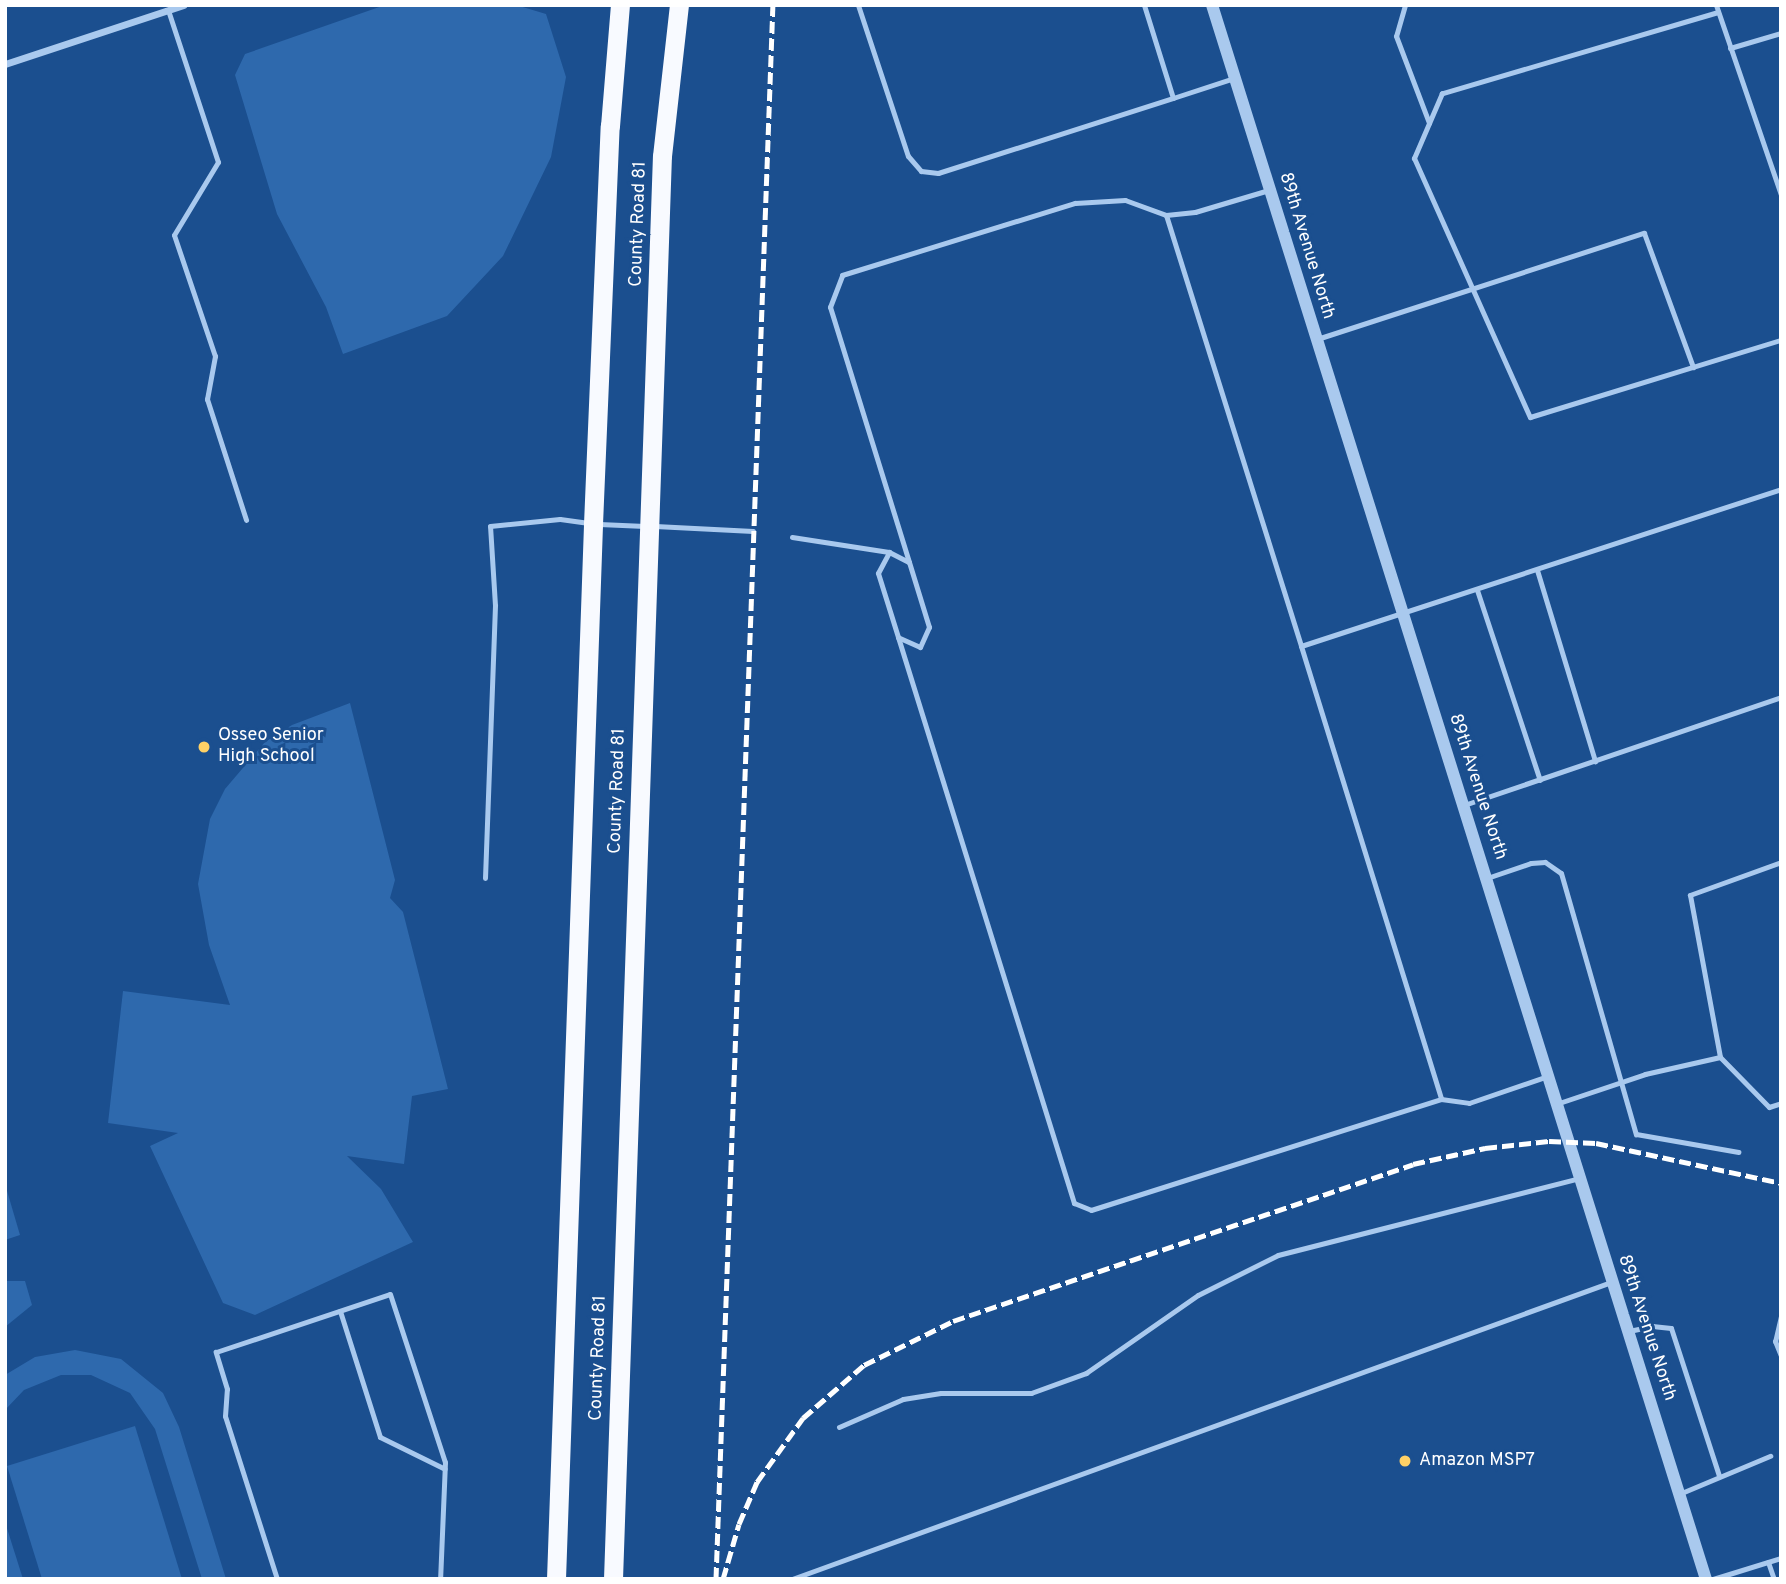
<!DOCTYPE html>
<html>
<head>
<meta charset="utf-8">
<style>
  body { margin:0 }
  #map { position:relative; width:1786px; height:1584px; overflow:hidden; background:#1b4f8f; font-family:Overpass,sans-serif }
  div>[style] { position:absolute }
  .green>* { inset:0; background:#2e69ad }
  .service>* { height:5px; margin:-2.5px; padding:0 2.5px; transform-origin:2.5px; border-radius:2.5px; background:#a9c9ee }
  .minor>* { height:7px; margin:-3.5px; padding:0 3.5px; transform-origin:3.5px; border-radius:3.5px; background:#a9c9ee }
  .tertiary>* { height:12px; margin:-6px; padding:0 6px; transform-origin:6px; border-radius:6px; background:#a9c9ee }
  .trunk>* { height:19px; margin:-9.5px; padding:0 9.5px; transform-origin:9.5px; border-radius:9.5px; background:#f8faff }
  .rail>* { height:5px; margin-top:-2.5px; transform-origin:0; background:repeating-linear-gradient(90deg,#fff 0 12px,transparent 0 17px) }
  .dots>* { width:19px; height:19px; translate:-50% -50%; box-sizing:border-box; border:4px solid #1b4f8f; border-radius:50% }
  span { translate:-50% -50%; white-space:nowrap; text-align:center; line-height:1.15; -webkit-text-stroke:6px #1b4f8f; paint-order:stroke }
  .street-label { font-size:18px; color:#fff }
  .poi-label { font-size:18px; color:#fff }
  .left { translate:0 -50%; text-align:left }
  .frame { position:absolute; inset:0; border:7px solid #fff; pointer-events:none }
</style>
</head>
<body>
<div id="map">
  <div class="green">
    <div style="clip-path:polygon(385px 5px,516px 5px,546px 14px,566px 77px,551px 157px,503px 256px,447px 316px,343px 354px,326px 307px,277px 214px,235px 75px,245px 54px)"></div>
    <div style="clip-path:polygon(350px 703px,395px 880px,390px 898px,403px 912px,448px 1089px,412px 1096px,404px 1164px,347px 1156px,381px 1189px,413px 1242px,255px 1315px,223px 1303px,150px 1146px,178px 1133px,108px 1123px,123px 991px,230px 1005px,209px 945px,198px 884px,210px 819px,225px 789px,265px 742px,292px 725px)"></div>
    <div style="clip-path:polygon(5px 1184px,20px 1235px,5px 1240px)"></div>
    <div style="clip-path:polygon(5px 1281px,25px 1281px,32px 1305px,5px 1327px)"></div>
    <div style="clip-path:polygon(75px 1350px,121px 1359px,163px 1393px,179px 1427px,226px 1579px,202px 1579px,155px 1429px,130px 1393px,91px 1375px,61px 1375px,24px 1390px,5px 1410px,5px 1375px,35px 1357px)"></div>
    <div style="clip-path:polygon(135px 1426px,182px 1579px,42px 1579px,7px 1466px)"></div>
    <div style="clip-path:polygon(5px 1522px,23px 1579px,5px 1579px)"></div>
  </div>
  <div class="service">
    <div style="left:858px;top:5px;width:159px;rotate:71.7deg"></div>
    <div style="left:908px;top:156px;width:20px;rotate:49deg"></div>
    <div style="left:921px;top:171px;width:17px;rotate:7deg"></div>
    <div style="left:938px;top:173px;width:247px;rotate:-17.7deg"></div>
    <div style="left:1144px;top:5px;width:97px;rotate:72.7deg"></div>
    <div style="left:1173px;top:98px;width:64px;rotate:-18.2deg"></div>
    <div style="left:1405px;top:5px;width:32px;rotate:106deg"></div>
    <div style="left:1396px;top:36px;width:93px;rotate:69.2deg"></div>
    <div style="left:1716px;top:5px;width:201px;rotate:71.1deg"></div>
    <div style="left:168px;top:10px;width:160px;rotate:71.8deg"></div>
    <div style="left:218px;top:162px;width:85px;rotate:121.1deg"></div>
    <div style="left:174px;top:235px;width:128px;rotate:71.3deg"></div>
    <div style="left:215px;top:356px;width:44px;rotate:100.5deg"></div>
    <div style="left:207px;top:399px;width:127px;rotate:72.1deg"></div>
    <div style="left:1718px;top:12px;width:288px;rotate:163.6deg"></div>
    <div style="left:1442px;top:93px;width:71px;rotate:113.3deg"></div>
    <div style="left:1414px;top:158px;width:284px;rotate:65.9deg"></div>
    <div style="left:1530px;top:417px;width:263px;rotate:-17.1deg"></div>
    <div style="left:1730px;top:48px;width:53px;rotate:-16.4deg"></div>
    <div style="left:1166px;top:215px;width:452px;rotate:72.6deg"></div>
    <div style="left:1301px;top:646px;width:505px;rotate:-18.11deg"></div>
    <div style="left:1317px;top:339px;width:344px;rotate:-18deg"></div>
    <div style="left:1644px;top:233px;width:143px;rotate:69.9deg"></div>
    <div style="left:599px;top:524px;width:46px;rotate:2.5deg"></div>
    <div style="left:655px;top:526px;width:98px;rotate:2.9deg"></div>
    <div style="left:792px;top:537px;width:98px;rotate:8.8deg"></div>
    <div style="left:889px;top:552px;width:22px;rotate:27deg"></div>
    <div style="left:909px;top:562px;width:68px;rotate:72.9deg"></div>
    <div style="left:929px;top:627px;width:22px;rotate:114deg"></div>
    <div style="left:920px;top:647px;width:24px;rotate:-156deg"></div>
    <div style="left:898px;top:637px;width:67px;rotate:-107.4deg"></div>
    <div style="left:878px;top:573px;width:24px;rotate:-62deg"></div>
    <div style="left:909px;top:562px;width:267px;rotate:-107.2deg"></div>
    <div style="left:830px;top:307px;width:34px;rotate:-69deg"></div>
    <div style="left:842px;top:275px;width:244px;rotate:-17.2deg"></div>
    <div style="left:1075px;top:203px;width:50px;rotate:-3.4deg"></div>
    <div style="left:1125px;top:200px;width:44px;rotate:20.1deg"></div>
    <div style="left:1166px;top:215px;width:29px;rotate:-6deg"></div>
    <div style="left:1195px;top:212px;width:77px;rotate:-16.6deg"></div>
    <div style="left:1537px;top:570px;width:200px;rotate:73.1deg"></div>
    <div style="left:1477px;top:590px;width:200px;rotate:71.7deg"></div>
    <div style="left:898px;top:637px;width:593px;rotate:72.73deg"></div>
    <div style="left:1074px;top:1203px;width:18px;rotate:22deg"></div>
    <div style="left:1091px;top:1210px;width:367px;rotate:-17.6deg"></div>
    <div style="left:1301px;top:646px;width:474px;rotate:72.8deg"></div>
    <div style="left:1441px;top:1099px;width:28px;rotate:8deg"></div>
    <div style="left:1469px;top:1103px;width:83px;rotate:-18.9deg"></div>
    <div style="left:1464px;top:805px;width:335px;rotate:-18.8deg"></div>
    <div style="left:1781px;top:862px;width:97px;rotate:160.1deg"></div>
    <div style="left:1690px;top:895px;width:165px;rotate:79.5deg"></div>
    <div style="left:1720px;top:1057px;width:70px;rotate:45.6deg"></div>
    <div style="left:1769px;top:1107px;width:13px;rotate:-18deg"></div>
    <div style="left:485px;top:878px;width:273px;rotate:-87.9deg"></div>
    <div style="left:495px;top:605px;width:79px;rotate:-93.6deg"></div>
    <div style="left:490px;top:526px;width:70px;rotate:-5.7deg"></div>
    <div style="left:560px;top:519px;width:29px;rotate:8deg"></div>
    <div style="left:1487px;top:878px;width:46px;rotate:-18.8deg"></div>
    <div style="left:1531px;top:863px;width:14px;rotate:-4deg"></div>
    <div style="left:1545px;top:862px;width:19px;rotate:35deg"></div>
    <div style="left:1561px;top:873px;width:272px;rotate:74deg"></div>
    <div style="left:1636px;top:1134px;width:104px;rotate:10deg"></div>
    <div style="left:1556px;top:1104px;width:94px;rotate:-18.6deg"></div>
    <div style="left:1645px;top:1074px;width:77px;rotate:-12.8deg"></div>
    <div style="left:340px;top:1311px;width:132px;rotate:72.4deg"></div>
    <div style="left:380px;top:1437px;width:72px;rotate:26.2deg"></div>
    <div style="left:1781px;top:1316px;width:26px;rotate:103deg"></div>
    <div style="left:1775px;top:1341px;width:16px;rotate:68deg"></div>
    <div style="left:1629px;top:1331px;width:24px;rotate:-12deg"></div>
    <div style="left:1652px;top:1326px;width:19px;rotate:6deg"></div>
    <div style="left:1671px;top:1328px;width:156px;rotate:72deg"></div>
    <div style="left:839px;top:1427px;width:70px;rotate:-23.6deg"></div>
    <div style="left:903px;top:1399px;width:38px;rotate:-9deg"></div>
    <div style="left:941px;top:1393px;width:90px"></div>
    <div style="left:1031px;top:1393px;width:59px;rotate:-20deg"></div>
    <div style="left:1086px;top:1373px;width:136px;rotate:-34.9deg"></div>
    <div style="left:1198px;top:1295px;width:89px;rotate:-26.6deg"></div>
    <div style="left:1278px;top:1255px;width:311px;rotate:-14.3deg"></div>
    <div style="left:1679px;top:1494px;width:99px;rotate:-22.7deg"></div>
    <div style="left:1768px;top:1562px;width:18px;rotate:71deg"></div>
    <div style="left:277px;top:1579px;width:171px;rotate:-107.7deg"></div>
    <div style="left:225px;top:1416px;width:27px;rotate:-86deg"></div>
    <div style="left:227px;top:1389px;width:39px;rotate:-107deg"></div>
    <div style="left:216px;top:1352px;width:183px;rotate:-18.4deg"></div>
    <div style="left:390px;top:1294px;width:177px;rotate:71.9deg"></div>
    <div style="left:445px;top:1462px;width:117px;rotate:92.4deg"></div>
    <div style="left:792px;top:1579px;width:871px;rotate:-19.93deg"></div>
    <div style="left:1713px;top:1579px;width:71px;rotate:-17.2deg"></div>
  </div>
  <div class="minor">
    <div style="left:5px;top:64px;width:188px;rotate:-18.3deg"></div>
  </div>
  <div class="tertiary">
    <div style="left:1212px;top:5px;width:1650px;rotate:72.58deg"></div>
  </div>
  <div class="trunk">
    <div style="left:556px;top:1579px;width:1056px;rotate:-87.99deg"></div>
    <div style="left:593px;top:524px;width:398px;rotate:-87.6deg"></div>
    <div style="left:610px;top:126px;width:121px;rotate:-85.3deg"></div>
    <div style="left:613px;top:1579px;width:1424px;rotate:-88.03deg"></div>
    <div style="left:662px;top:156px;width:152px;rotate:-83.6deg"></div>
  </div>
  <div class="rail">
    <div style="left:716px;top:1579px;width:1575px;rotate:-87.93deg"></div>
    <div style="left:723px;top:1579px;width:57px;rotate:-73.8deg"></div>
    <div style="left:739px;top:1524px;width:46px;rotate:-66.8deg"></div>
    <div style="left:757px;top:1482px;width:79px;rotate:-54.3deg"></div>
    <div style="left:803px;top:1418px;width:81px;rotate:-41deg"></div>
    <div style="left:864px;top:1365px;width:99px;rotate:-26.3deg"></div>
    <div style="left:953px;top:1321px;width:486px;rotate:-18.8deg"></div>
    <div style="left:1413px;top:1164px;width:74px;rotate:-12.5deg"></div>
    <div style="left:1485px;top:1148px;width:64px;rotate:-6.2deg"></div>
    <div style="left:1549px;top:1141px;width:47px;rotate:2.4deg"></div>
    <div style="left:1596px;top:1143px;width:189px;rotate:12.2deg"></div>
  </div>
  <div class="dots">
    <div style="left:204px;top:747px;background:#ffd166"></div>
    <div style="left:1405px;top:1461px;background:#ffd166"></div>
  </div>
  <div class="street-label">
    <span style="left:639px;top:224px;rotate:-88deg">County Road 81</span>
    <span style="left:1306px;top:246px;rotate:73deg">89th Avenue North</span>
    <span style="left:1477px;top:787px;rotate:72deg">89th Avenue North</span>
    <span style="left:618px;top:791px;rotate:-88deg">County Road 81</span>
    <span style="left:1646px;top:1328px;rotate:72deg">89th Avenue North</span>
    <span style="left:599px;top:1358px;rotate:-88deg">County Road 81</span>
  </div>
  <div class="poi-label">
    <span class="left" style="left:218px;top:747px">Osseo Senior<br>High School</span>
    <span class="left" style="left:1419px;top:1461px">Amazon MSP7</span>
  </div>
  <div class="frame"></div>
</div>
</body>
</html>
